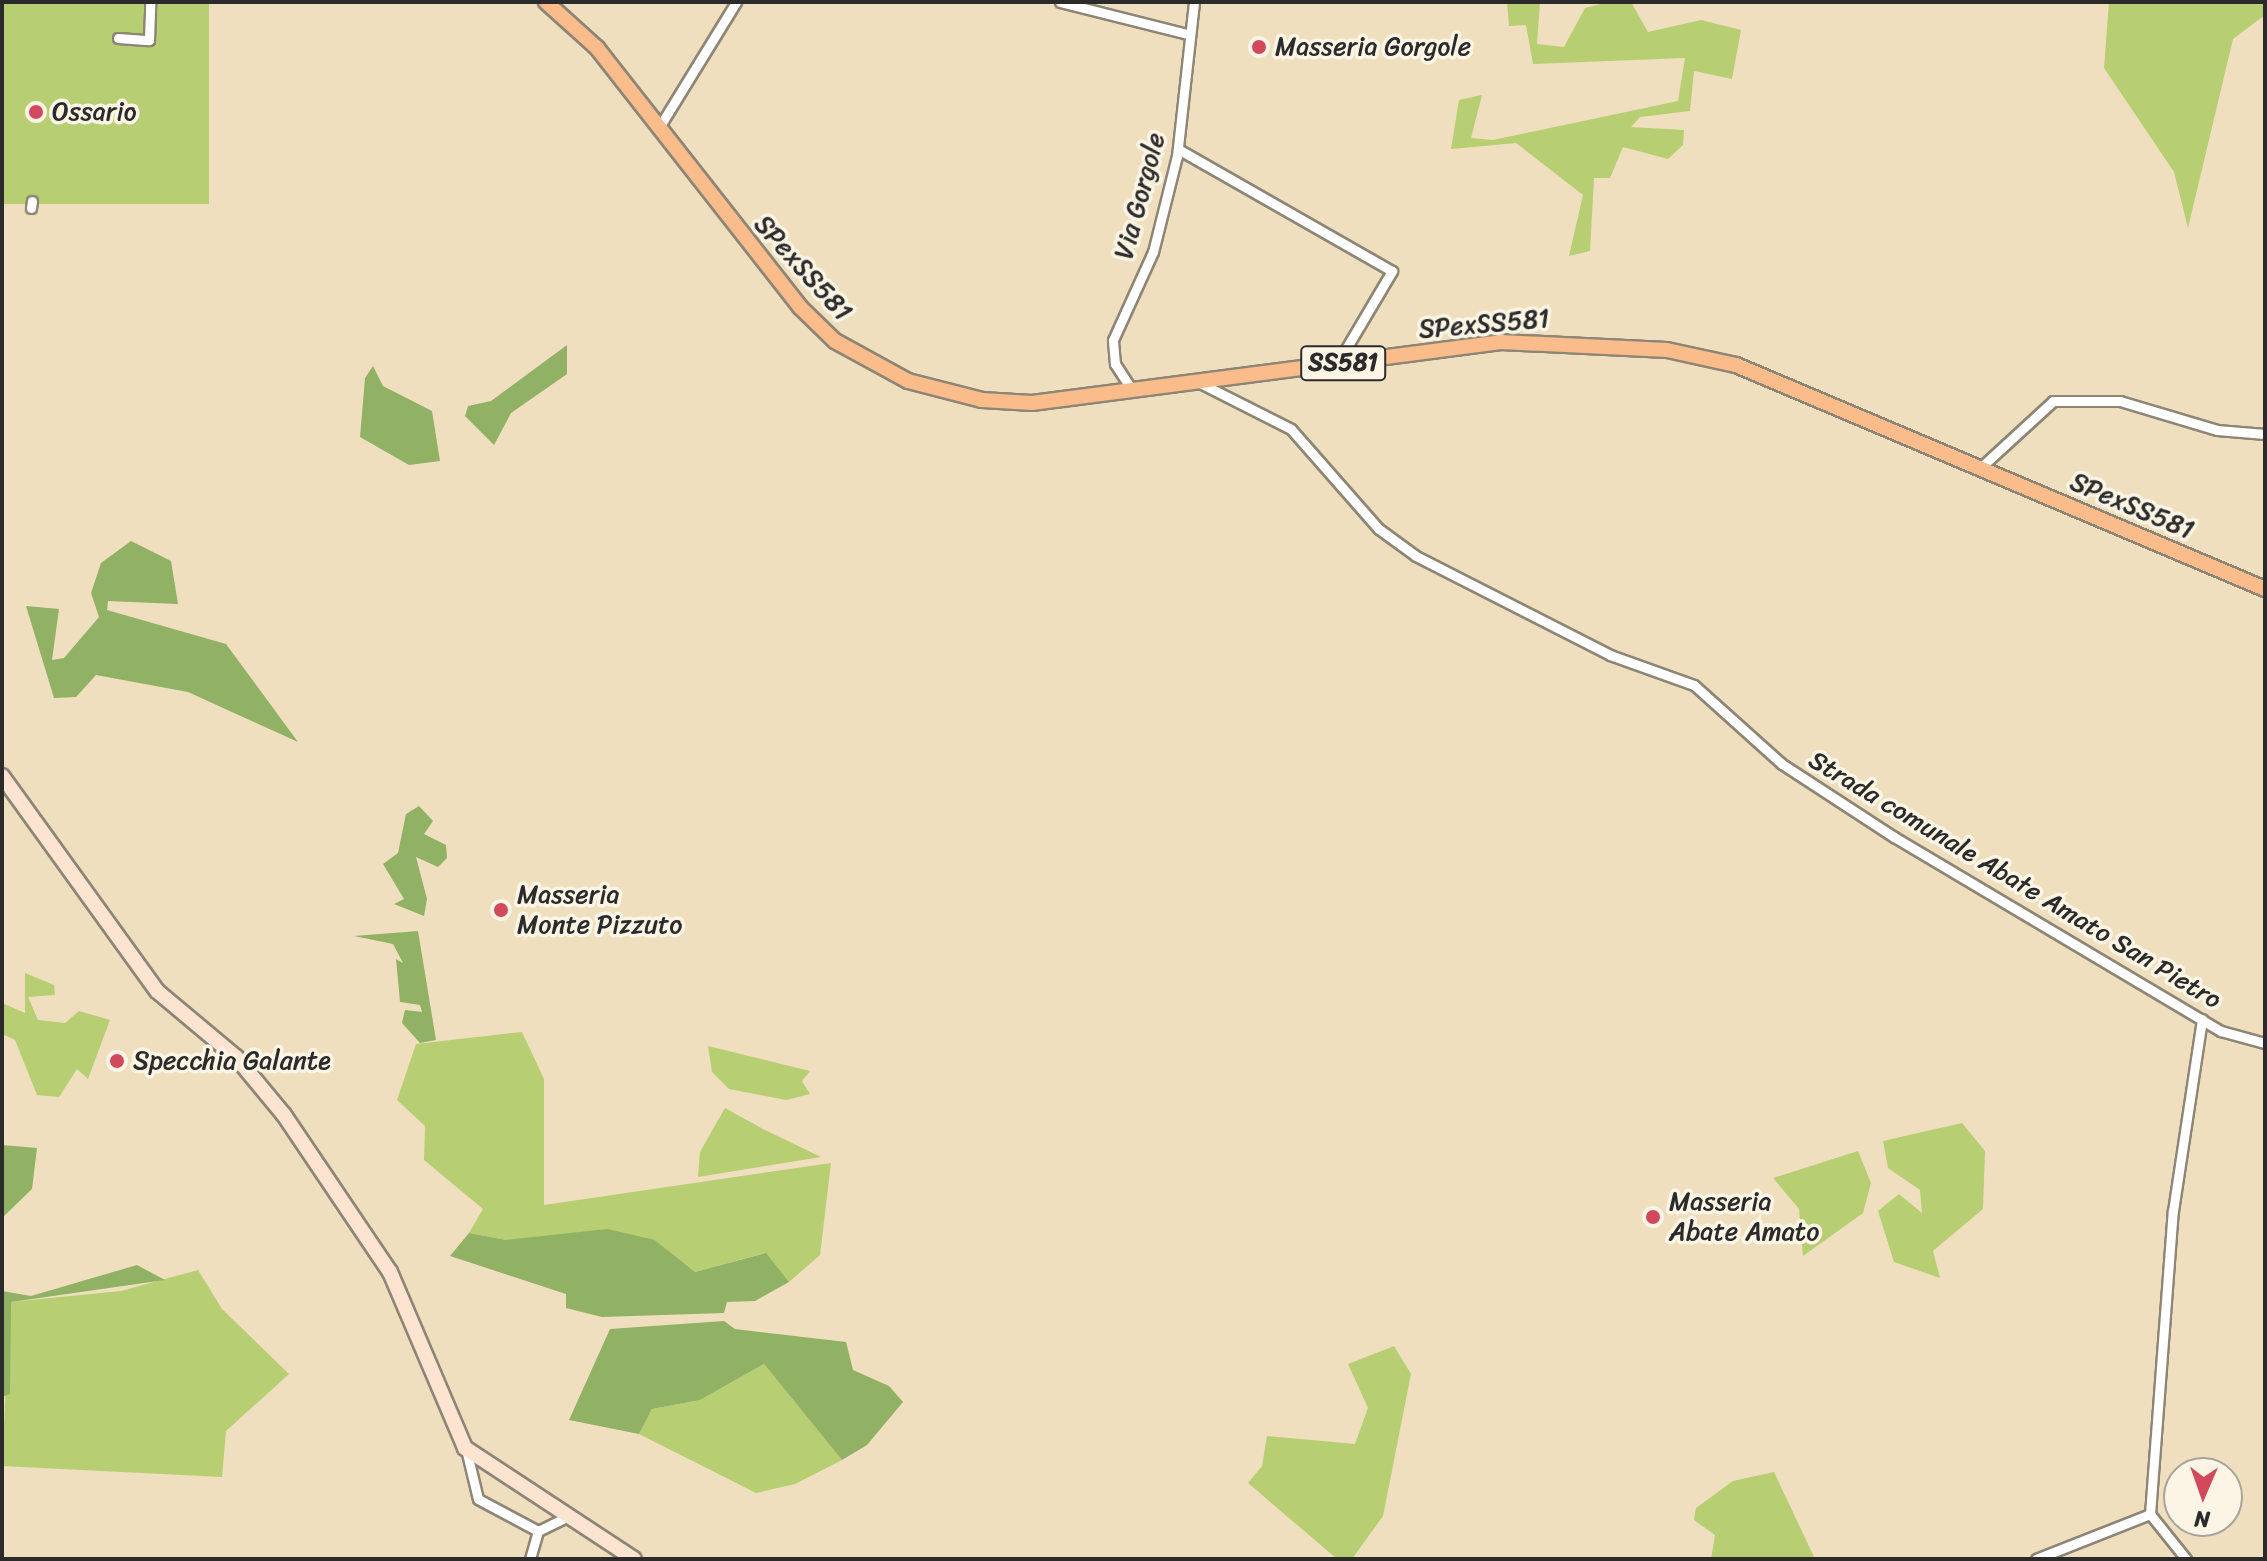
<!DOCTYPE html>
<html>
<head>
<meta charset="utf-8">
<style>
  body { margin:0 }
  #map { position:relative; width:2267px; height:1561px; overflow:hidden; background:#efdfbf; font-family:Sriracha,sans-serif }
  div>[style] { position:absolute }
  .green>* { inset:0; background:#b7ce72; transform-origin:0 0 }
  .forest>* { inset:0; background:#91b164 }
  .roads { filter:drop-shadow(2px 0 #8d8575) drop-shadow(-2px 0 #8d8575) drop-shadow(0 2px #8d8575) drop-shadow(0 -2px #8d8575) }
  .street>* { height:9px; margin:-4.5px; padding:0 4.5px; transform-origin:4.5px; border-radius:4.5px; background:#fff }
  .secondary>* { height:14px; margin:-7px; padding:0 7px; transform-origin:7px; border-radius:7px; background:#fde4d1 }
  .primary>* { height:14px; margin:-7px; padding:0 7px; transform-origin:7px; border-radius:7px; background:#fabc8b }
  .dots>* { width:22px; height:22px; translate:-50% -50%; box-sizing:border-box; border:4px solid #fcf5e5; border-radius:50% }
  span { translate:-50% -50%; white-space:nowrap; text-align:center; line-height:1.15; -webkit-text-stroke:7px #fcf5e5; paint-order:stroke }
  .shield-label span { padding:2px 6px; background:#fcf5e5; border:2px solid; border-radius:6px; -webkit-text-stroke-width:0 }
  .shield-label { font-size:24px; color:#2b2b2b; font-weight:700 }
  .poi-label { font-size:26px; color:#2b2b2b }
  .left { translate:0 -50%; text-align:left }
  .street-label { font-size:26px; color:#2b2b2b }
  .frame { position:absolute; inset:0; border:4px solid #2b2b2b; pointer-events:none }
  .north { position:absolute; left:2163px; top:1457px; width:80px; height:80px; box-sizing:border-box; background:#fcf5e5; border:2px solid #a8a49b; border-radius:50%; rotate:182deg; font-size:22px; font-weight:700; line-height:32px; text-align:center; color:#2b2b2b }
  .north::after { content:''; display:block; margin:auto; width:28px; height:36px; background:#d1495b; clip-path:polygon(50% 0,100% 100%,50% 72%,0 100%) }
</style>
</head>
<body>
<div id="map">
  <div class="green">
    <div style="left:2px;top:2px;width:207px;height:202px"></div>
    <div style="clip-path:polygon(1507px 2px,1540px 2px,1537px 44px,1564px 47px,1585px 8px,1608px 2px,1631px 2px,1648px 32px,1701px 20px,1741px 30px,1732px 79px,1694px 71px,1690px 111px,1640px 117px,1631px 127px,1684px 130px,1683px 145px,1668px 159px,1623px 147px,1610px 178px,1594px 178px,1590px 251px,1569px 256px,1583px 195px,1516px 143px,1451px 149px,1459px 100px,1482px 95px,1471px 138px,1493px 140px,1678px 101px,1685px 58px,1533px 64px,1526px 25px,1509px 26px)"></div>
    <div style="clip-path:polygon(2109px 2px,2265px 2px,2265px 15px,2233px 39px,2188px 228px,2174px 172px,2104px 68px)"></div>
    <div style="clip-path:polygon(25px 973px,54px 985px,55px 995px,28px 997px,38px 1020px,65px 1023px,79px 1011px,110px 1020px,88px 1079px,77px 1069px,59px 1097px,37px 1095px,15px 1040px,2px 1034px,2px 1003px,25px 1013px)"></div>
    <div style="clip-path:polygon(522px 1032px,544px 1079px,544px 1205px,831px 1163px,820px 1255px,789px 1282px,765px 1253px,695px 1272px,655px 1240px,506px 1240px,469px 1233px,483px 1209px,424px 1160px,425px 1126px,397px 1100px,416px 1044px)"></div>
    <div style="clip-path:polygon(708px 1046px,810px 1071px,802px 1081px,810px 1094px,786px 1100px,729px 1089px,712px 1072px)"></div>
    <div style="clip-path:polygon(725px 1108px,763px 1129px,821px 1157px,698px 1177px,700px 1152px)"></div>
    <div style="clip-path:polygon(1962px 1123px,1985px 1151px,1983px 1209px,1933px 1251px,1940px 1278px,1894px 1262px,1878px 1211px,1899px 1194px,1922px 1213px,1920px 1190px,1888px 1168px,1883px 1141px)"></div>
    <div style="clip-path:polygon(1858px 1151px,1871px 1183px,1863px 1213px,1803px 1256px,1799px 1209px,1773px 1178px)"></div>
    <div style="clip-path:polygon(198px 1270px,222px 1309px,289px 1374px,226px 1431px,222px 1477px,2px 1466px,10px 1302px,121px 1291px)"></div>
    <div style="clip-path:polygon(1394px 1346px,1411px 1374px,1383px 1516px,1352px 1559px,1337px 1559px,1248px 1483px,1262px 1466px,1267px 1436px,1355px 1444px,1368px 1408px,1348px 1364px)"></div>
    <div style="clip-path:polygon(764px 1364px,842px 1460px,795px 1484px,756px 1493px,639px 1434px,652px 1409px,700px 1400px)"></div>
    <div style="clip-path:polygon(1774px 1472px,1815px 1559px,1711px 1559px,1715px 1535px,1694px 1520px,1696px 1508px,1733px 1481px)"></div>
  </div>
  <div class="forest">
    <div style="clip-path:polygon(567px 345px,567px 374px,511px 413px,494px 445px,465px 416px,468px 406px,491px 401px)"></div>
    <div style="clip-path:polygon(373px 366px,383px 386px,432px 411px,440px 461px,409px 465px,360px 437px,365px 378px)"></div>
    <div style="clip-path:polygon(131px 541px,171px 561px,178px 604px,108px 601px,107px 610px,226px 644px,298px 742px,188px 692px,96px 675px,76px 697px,54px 698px,26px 606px,59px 609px,52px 660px,64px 658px,99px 617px,91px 593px,101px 563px)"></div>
    <div style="clip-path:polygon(419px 806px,433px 821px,424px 834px,446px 845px,447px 858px,438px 867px,416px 857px,427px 899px,424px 916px,394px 904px,404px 899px,383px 864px,398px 853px,406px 814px)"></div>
    <div style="clip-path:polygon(418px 931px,436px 1040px,420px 1043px,402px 1023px,405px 1010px,422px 1012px,420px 1005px,400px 1002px,396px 959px,403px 963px,393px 944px,354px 936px)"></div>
    <div style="clip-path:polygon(2px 1145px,37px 1148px,32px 1189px,2px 1218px)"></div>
    <div style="clip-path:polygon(607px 1229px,655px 1240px,695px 1272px,766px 1253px,789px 1282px,755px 1301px,727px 1302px,724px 1313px,602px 1317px,566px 1308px,566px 1294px,450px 1256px,469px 1233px,506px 1240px)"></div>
    <div style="clip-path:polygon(137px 1265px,165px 1280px,11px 1302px,10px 1394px,2px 1397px,2px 1291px,31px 1296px)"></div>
    <div style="clip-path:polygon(724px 1321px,735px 1329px,846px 1342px,853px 1370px,889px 1386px,903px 1402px,867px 1445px,842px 1460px,764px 1364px,700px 1400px,652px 1409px,639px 1434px,569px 1420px,610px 1329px)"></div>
  </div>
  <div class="roads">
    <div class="street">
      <div style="left:1060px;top:2px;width:131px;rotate:14.1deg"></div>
      <div style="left:118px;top:38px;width:31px;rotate:4deg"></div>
      <div style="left:149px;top:40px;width:38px;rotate:-88deg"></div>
      <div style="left:658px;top:129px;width:149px;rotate:-58.4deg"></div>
      <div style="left:1178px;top:149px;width:246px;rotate:29.7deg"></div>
      <div style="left:1392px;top:271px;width:108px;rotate:120.6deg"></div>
      <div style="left:31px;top:208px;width:7px;rotate:-82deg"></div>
      <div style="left:1198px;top:382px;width:104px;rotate:26.8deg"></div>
      <div style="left:1291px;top:429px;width:133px;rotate:48.7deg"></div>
      <div style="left:1379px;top:529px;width:46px;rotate:36.1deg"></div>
      <div style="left:1416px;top:556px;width:218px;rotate:27deg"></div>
      <div style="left:1610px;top:655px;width:89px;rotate:19.7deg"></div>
      <div style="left:1694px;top:685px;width:118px;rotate:41.9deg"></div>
      <div style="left:1782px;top:764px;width:134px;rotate:33.1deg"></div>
      <div style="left:1894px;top:837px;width:380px;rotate:30.7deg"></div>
      <div style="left:2221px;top:1031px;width:46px;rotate:15.3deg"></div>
      <div style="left:1132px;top:390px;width:31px;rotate:-123deg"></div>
      <div style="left:1115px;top:364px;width:24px;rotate:-95deg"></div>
      <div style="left:1113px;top:340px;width:97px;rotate:-65.6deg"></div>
      <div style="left:1153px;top:252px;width:99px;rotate:-76deg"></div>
      <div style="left:1177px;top:156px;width:155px;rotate:-83.7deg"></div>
      <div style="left:1980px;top:468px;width:99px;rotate:-42.5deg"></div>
      <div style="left:2053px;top:401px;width:67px"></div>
      <div style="left:2120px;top:401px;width:101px;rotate:16.6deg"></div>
      <div style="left:2217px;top:430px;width:48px;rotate:4.8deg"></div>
      <div style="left:466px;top:1449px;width:51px;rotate:76.5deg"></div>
      <div style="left:478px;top:1499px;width:68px;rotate:28.1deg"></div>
      <div style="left:538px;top:1531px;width:29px;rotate:106deg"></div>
      <div style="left:2150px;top:1514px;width:58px;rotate:51.3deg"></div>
      <div style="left:538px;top:1531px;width:32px;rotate:-26deg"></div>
      <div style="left:2036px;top:1559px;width:123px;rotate:-21.5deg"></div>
      <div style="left:2150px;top:1514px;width:304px;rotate:-85.7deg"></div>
      <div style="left:2173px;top:1211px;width:194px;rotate:-81.4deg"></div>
    </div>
    <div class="secondary">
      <div style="left:2px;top:776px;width:265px;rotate:54.2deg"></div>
      <div style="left:157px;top:991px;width:103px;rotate:39.9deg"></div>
      <div style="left:236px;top:1057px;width:75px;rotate:50.4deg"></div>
      <div style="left:284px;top:1115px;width:189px;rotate:56deg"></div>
      <div style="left:390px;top:1272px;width:191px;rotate:66.9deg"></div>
      <div style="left:465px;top:1448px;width:202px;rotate:33.3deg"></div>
    </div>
    <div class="primary">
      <div style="left:546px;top:2px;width:69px;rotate:42deg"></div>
      <div style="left:597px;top:48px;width:329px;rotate:51.9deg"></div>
      <div style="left:800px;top:307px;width:49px;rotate:44.2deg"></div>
      <div style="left:835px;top:341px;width:83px;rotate:28.7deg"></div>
      <div style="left:908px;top:381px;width:76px;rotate:14.4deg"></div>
      <div style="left:982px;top:400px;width:50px;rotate:3.4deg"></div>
      <div style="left:1032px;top:403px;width:473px;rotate:-7.4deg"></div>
      <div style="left:1501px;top:342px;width:166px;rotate:2.8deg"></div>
      <div style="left:1667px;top:350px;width:71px;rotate:12.3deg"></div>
      <div style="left:1736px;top:365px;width:574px;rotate:22.95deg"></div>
    </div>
  </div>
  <div class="dots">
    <div style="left:1259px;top:47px;background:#d1495b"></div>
    <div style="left:36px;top:112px;background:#d1495b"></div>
    <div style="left:501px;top:910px;background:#d1495b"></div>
    <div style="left:117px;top:1061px;background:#d1495b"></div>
    <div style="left:1653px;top:1217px;background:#d1495b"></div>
  </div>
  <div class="shield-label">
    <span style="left:1343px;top:363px">SS581</span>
  </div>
  <div class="poi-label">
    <span class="left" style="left:1275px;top:47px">Masseria Gorgole</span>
    <span class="left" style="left:52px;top:112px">Ossario</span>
    <span class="left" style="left:517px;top:910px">Masseria<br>Monte Pizzuto</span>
    <span class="left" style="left:133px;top:1061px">Specchia Galante</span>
    <span class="left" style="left:1669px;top:1217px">Masseria<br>Abate Amato</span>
  </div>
  <div class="street-label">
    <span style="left:1140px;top:196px;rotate:-75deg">Via Gorgole</span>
    <span style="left:803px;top:268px;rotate:48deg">SPexSS581</span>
    <span style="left:1484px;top:324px;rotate:-5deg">SPexSS581</span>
    <span style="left:2132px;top:506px;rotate:23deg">SPexSS581</span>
    <span style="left:2015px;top:880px;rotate:31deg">Strada comunale Abate Amato San Pietro</span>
  </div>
  <div class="frame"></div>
  <div class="north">N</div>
</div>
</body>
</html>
